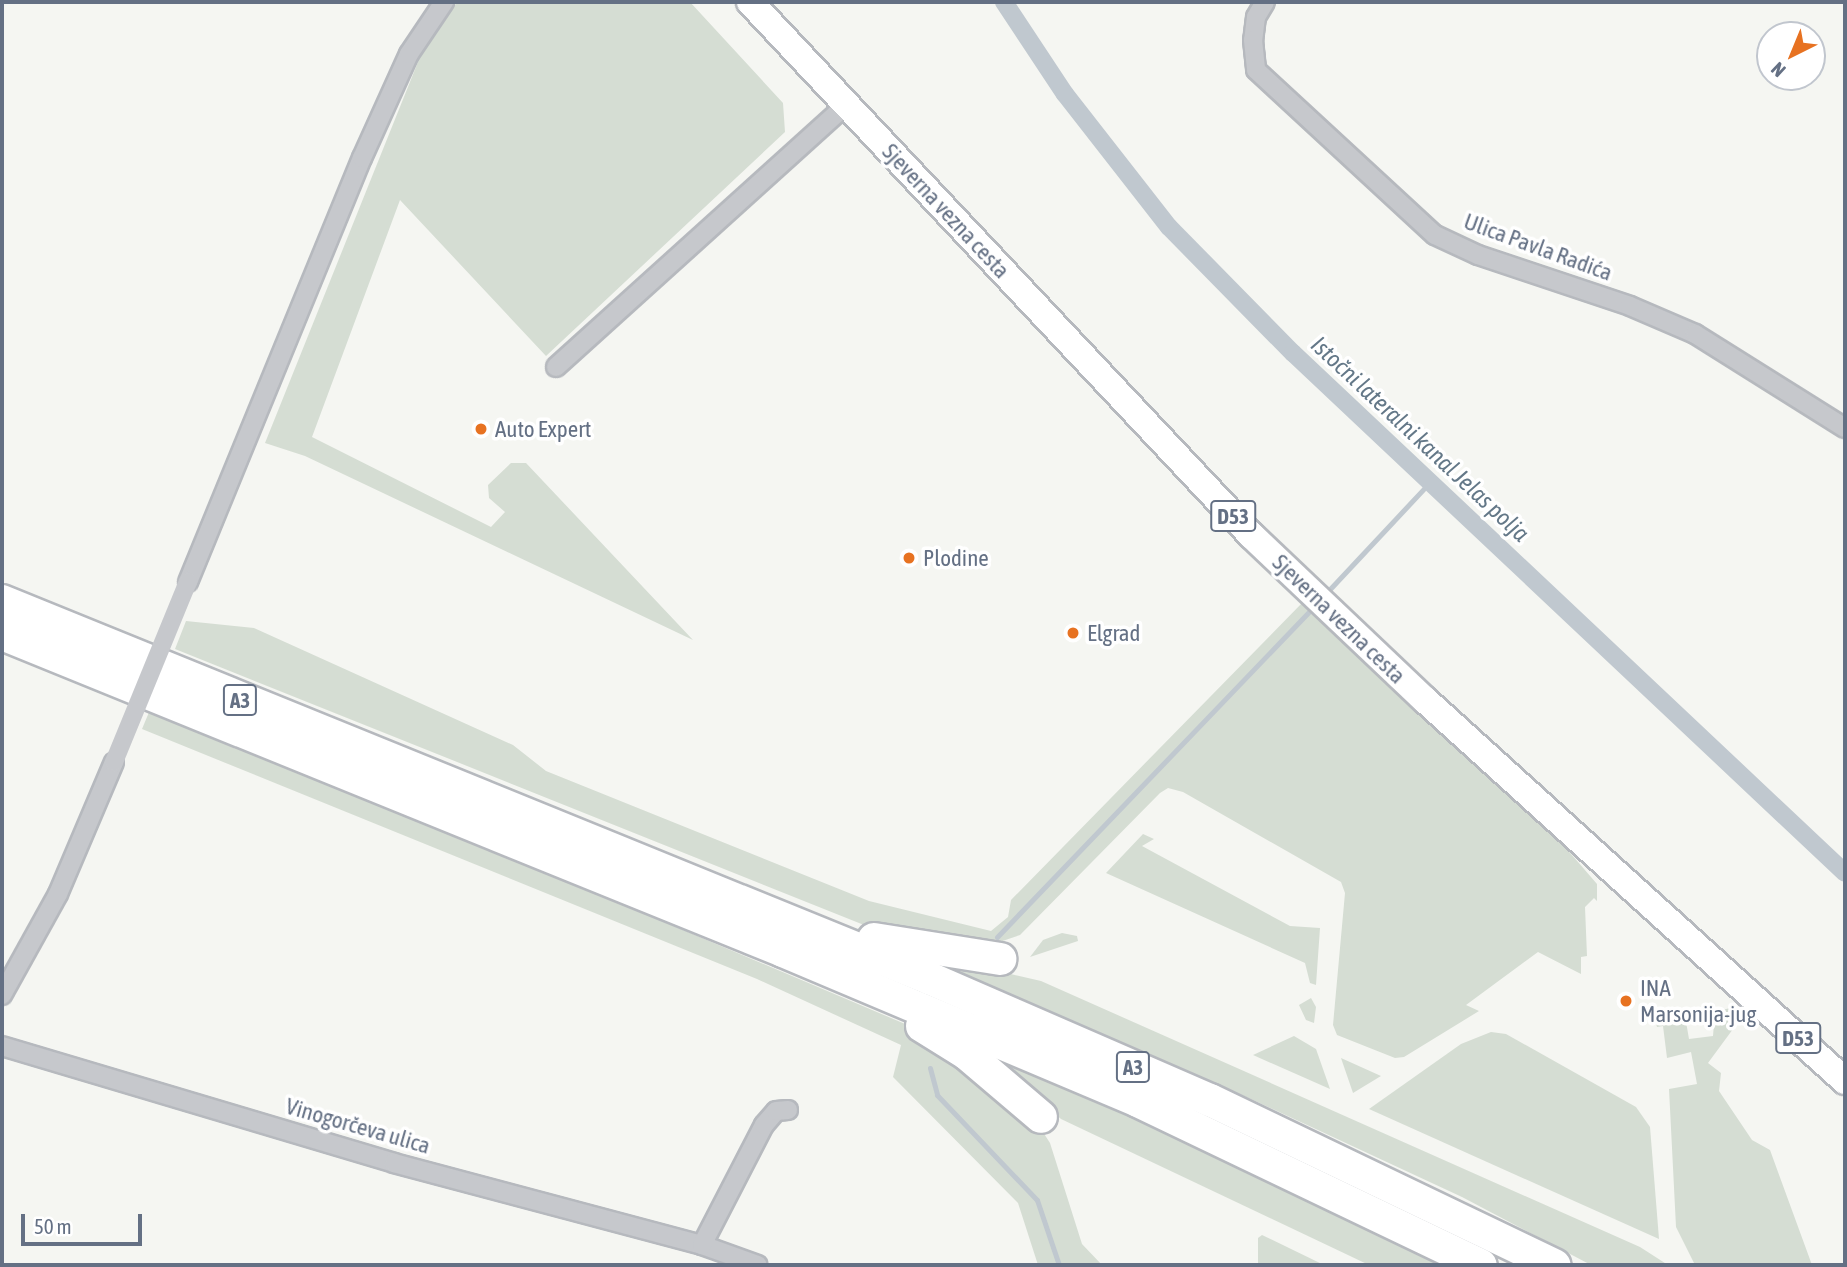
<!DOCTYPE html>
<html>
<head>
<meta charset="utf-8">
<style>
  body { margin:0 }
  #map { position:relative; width:1847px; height:1267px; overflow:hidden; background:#f5f6f2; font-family:"Asap Condensed",sans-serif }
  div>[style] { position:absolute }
  .green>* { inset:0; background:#d5ddd3 }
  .stream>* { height:5px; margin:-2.5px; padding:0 2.5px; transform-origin:2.5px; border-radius:2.5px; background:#c0c8cf }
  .canal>* { height:18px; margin:-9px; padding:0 9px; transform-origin:9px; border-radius:9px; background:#c0c8cf }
  .roads { filter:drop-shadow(2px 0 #b6b9be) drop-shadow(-2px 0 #b6b9be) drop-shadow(0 2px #b6b9be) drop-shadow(0 -2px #b6b9be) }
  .street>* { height:18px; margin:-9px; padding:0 9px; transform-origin:9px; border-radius:9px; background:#c6c8cc }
  .primary>* { height:26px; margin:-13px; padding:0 13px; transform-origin:13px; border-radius:13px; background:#fff }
  .highway>* { height:32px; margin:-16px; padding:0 16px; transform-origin:16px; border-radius:16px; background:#fff }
  .street-bridge>* { height:18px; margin:-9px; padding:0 9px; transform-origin:9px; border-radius:9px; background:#c6c8cc }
  .dots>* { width:19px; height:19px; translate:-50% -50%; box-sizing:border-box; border:4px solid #fff; border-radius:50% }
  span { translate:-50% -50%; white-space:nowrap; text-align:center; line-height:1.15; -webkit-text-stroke:7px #fff; paint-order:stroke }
  .shield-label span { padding:2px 5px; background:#fff; border:2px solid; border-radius:5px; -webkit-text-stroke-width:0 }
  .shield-label { font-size:21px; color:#647084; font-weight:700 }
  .street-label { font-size:23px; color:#647084 }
  .poi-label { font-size:23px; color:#647084 }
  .left { translate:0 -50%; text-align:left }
  .water-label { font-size:24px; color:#647888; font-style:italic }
  .frame { position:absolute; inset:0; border:4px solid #647084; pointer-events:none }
  .north { position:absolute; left:1756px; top:21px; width:70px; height:70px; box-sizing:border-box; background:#fff; border:2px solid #c1c6ce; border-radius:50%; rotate:223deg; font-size:19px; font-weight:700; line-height:28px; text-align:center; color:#647084 }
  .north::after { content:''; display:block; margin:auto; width:24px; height:32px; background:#e77221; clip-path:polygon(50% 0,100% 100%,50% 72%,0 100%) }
  .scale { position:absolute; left:21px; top:1214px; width:121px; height:32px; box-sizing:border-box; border:4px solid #647084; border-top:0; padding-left:9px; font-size:21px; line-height:24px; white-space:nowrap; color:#647084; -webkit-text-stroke:5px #fff; paint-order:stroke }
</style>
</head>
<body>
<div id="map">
  <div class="green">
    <div style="clip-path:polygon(457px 2px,690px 2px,783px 103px,785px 132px,546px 356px,400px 200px,312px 437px,491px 527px,505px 512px,489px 498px,488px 485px,511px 463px,526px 463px,693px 640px,305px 456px,265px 443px,422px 52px)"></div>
    <div style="clip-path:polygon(1303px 602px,1559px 840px,1597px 884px,1597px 901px,1594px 898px,1585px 907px,1587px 956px,1581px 957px,1581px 974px,1538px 952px,1466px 1005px,1479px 1011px,1404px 1057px,1395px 1058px,1337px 1035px,1333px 1025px,1345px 893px,1341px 882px,1183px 792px,1168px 788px,1160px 793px,1020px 935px,985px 947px,869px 927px,175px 649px,186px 621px,254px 628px,513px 745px,546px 771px,869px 901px,991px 931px,1008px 917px,1011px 900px)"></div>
    <div style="clip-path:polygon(152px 705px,917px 1029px,1041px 1129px,1050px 1143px,1082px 1244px,1102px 1265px,1038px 1265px,1018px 1203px,893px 1077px,901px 1045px,757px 979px,142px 729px)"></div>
    <div style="clip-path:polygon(1143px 834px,1154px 839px,1142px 846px,1290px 926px,1320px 928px,1316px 985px,1310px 983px,1305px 963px,1106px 873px)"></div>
    <div style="clip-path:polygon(1062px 933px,1077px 936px,1078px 941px,1030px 957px,1043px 940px)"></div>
    <div style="clip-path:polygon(942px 958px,1041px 981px,1640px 1247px,1668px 1265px,1591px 1265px,1462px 1197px,1251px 1099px,941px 968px)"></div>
    <div style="clip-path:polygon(1311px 998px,1316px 1007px,1314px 1023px,1306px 1020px,1299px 1005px)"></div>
    <div style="clip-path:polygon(1730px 1008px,1747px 1010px,1708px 1063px,1721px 1073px,1719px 1091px,1752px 1140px,1770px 1150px,1812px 1265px,1695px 1265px,1676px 1227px,1669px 1089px,1697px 1084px,1691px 1052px,1667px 1058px,1663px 1026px,1657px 1027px,1654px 1016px,1676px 1009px,1685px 1016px,1689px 1039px,1713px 1036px,1715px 1012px)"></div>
    <div style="clip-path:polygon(1491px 1032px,1506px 1034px,1636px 1107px,1650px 1127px,1659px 1239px,1369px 1109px,1461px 1044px)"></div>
    <div style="clip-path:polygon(1294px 1036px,1316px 1049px,1330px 1089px,1253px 1055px)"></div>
    <div style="clip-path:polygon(988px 1053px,1351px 1215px,1453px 1265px,1369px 1265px,1061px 1119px)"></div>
    <div style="clip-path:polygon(1341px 1058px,1381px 1076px,1353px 1093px)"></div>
    <div style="clip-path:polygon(1262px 1235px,1324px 1265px,1258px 1265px,1258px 1238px)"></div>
  </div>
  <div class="stream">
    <div style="left:1329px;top:590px;width:146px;rotate:-46.9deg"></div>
    <div style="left:997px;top:937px;width:451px;rotate:-46.2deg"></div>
    <div style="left:930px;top:1068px;width:28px;rotate:75deg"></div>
    <div style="left:937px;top:1095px;width:145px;rotate:46.4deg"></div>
    <div style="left:1037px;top:1200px;width:69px;rotate:71.3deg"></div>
  </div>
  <div class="canal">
    <div style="left:1004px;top:2px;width:110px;rotate:56.5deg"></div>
    <div style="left:1065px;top:94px;width:169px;rotate:52deg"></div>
    <div style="left:1169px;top:227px;width:177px;rotate:45.5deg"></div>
    <div style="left:1293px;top:353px;width:758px;rotate:43.29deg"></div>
  </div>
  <div class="roads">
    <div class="street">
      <div style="left:1265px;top:2px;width:17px;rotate:121deg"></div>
      <div style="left:1256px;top:17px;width:23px;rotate:97deg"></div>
      <div style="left:1253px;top:40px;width:30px;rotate:84deg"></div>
      <div style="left:1256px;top:70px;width:243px;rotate:42.7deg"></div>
      <div style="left:1435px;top:235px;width:47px;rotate:24.9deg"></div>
      <div style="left:1478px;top:255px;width:160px;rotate:18.5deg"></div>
      <div style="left:1630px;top:306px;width:71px;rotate:23.3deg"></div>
      <div style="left:1695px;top:334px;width:177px;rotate:32.1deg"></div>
      <div style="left:556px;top:367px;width:394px;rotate:-42.1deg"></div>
      <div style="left:188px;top:582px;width:458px;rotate:-67.7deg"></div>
      <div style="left:362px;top:158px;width:114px;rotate:-65.7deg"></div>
      <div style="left:409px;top:54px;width:63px;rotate:-56.1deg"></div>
      <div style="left:2px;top:995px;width:115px;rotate:-61deg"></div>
      <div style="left:58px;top:894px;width:143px;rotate:-67deg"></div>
      <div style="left:2px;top:1046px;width:409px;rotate:16.6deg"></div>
      <div style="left:394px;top:1163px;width:319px;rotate:14.9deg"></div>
      <div style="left:702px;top:1245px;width:59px;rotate:19.7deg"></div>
      <div style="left:702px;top:1245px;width:135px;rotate:-62.7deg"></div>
      <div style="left:764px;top:1125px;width:18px;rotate:-49deg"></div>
      <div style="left:776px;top:1111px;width:12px;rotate:-5deg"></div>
    </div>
    <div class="primary">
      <div style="left:750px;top:2px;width:733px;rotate:46.77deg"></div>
      <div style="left:1252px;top:536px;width:238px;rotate:43.5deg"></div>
      <div style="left:1425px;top:700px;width:567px;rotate:42.21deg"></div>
    </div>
    <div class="highway">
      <div style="left:2px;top:601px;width:1001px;rotate:22.13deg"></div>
      <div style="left:929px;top:978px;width:306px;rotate:23.5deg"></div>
      <div style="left:1210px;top:1100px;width:382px;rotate:25.6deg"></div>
      <div style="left:2px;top:634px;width:843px;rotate:22.09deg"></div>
      <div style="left:783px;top:951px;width:385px;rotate:22.9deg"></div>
      <div style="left:1138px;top:1101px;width:380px;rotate:25.6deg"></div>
      <div style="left:874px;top:939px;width:128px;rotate:9deg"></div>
      <div style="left:922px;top:1026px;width:53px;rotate:31.9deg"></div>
      <div style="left:967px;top:1054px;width:97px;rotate:40.4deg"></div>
    </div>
  </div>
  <div class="street-bridge">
    <div style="left:114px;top:762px;width:195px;rotate:-67.7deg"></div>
  </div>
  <div class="dots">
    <div style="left:481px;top:429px;background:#e77221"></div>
    <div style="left:909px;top:558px;background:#e77221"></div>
    <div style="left:1073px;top:633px;background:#e77221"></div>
    <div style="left:1626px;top:1001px;background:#e77221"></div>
  </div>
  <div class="shield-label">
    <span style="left:1233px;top:516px">D53</span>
    <span style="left:240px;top:700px">A3</span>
    <span style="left:1798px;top:1038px">D53</span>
    <span style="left:1133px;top:1067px">A3</span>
  </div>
  <div class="street-label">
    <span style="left:946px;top:211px;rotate:47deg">Sjeverna vezna cesta</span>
    <span style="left:1538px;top:247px;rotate:20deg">Ulica Pavla Radića</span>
    <span style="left:1339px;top:619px;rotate:44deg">Sjeverna vezna cesta</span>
    <span style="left:358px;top:1126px;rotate:16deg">Vinogorčeva ulica</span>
  </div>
  <div class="poi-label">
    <span class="left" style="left:495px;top:429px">Auto Expert</span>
    <span class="left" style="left:923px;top:558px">Plodine</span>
    <span class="left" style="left:1087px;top:633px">Elgrad</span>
    <span class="left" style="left:1640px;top:1001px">INA<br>Marsonija-jug</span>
  </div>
  <div class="water-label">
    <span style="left:1420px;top:439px;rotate:43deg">Istočni lateralni kanal Jelas polja</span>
  </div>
  <div class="frame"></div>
  <div class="north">N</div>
  <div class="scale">50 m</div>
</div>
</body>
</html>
